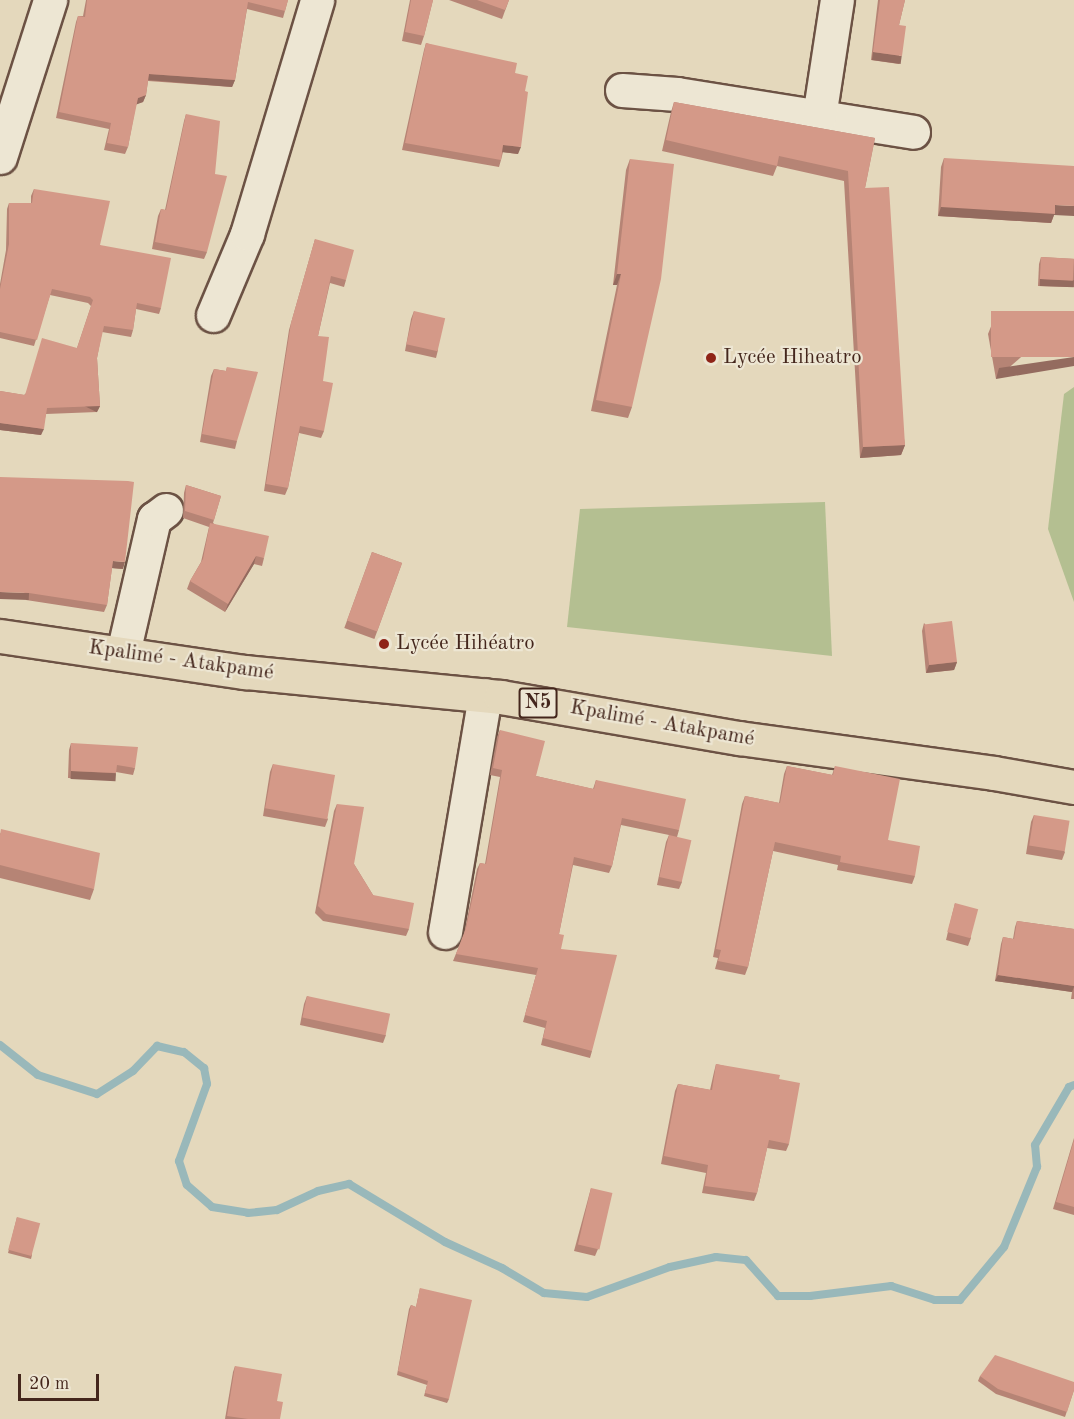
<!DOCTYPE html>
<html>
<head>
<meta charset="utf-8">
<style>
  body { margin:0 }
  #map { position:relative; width:1074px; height:1419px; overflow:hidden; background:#e4d8bc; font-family:"Old Standard TT",serif }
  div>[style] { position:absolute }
  .green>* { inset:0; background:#b4bf91 }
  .stream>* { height:8px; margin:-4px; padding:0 4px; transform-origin:4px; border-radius:4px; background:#99b8ba }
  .roads { filter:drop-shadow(2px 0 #6c5244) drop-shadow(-2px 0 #6c5244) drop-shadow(0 2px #6c5244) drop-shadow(0 -2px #6c5244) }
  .minor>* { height:33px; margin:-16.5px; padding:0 16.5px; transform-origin:16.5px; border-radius:16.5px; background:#ede6d3 }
  .major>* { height:33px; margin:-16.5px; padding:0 16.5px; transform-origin:16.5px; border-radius:16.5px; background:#e4d8bc }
  .wall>* { inset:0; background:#b68475; transform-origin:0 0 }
  .shaded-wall>* { inset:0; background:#946b5f; transform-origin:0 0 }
  .building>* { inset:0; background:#d49988; transform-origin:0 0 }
  .dots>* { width:16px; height:16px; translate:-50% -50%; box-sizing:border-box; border:3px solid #ede6d3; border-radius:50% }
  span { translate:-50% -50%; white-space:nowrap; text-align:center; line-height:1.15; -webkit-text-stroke:4.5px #ede6d3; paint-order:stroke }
  .shield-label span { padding:2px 4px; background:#ede6d3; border:2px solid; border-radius:4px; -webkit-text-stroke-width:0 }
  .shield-label { font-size:20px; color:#44261c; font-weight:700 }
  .poi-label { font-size:21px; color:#44261c }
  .left { translate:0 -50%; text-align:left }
  .street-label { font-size:21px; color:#44261c }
  .scale { position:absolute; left:18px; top:1374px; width:81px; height:27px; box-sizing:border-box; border:3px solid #44261c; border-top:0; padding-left:8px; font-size:18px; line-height:21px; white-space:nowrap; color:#44261c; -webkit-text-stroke:4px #ede6d3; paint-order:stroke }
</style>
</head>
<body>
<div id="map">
  <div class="green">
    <div style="clip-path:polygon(1074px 387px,1074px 602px,1048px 529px,1064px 394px)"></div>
    <div style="clip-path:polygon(825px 502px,832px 656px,567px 627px,580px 509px)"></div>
  </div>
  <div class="stream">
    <div style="left:0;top:1045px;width:48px;rotate:38.3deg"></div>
    <div style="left:38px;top:1075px;width:62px;rotate:17.9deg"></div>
    <div style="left:97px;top:1094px;width:43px;rotate:-32.6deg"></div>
    <div style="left:133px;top:1071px;width:35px;rotate:-46deg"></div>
    <div style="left:157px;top:1046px;width:28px;rotate:13deg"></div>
    <div style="left:184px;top:1052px;width:26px;rotate:39deg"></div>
    <div style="left:204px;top:1068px;width:16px;rotate:79deg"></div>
    <div style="left:207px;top:1084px;width:82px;rotate:110deg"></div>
    <div style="left:179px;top:1161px;width:25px;rotate:72deg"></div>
    <div style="left:187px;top:1185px;width:33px;rotate:41deg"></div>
    <div style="left:212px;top:1207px;width:36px;rotate:9deg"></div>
    <div style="left:248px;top:1213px;width:29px;rotate:-6deg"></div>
    <div style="left:277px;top:1210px;width:45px;rotate:-24.9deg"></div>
    <div style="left:318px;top:1191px;width:32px;rotate:-13deg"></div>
    <div style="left:349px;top:1184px;width:112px;rotate:31.1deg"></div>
    <div style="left:445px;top:1242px;width:63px;rotate:24.5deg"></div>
    <div style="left:502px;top:1268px;width:49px;rotate:30.8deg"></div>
    <div style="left:544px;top:1293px;width:43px;rotate:5.3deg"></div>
    <div style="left:587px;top:1297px;width:88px;rotate:-19.9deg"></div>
    <div style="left:670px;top:1267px;width:47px;rotate:-12.3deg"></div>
    <div style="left:716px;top:1257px;width:30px;rotate:6deg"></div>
    <div style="left:746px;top:1260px;width:48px;rotate:48.4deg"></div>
    <div style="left:778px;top:1296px;width:32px"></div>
    <div style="left:810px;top:1296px;width:82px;rotate:-7deg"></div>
    <div style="left:891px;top:1286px;width:46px;rotate:17.7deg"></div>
    <div style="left:935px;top:1300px;width:25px"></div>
    <div style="left:960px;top:1300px;width:69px;rotate:-50.3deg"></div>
    <div style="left:1004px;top:1247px;width:87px;rotate:-67.6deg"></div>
    <div style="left:1037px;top:1167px;width:22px;rotate:-95deg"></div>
    <div style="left:1035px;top:1145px;width:67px;rotate:-59.6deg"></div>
    <div style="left:1069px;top:1087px;width:5px;rotate:-22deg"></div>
  </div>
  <div class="roads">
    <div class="minor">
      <div style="left:622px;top:90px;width:55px;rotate:4.2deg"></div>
      <div style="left:677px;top:94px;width:239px;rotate:9.1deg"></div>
      <div style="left:819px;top:117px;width:118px;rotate:-81.3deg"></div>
      <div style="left:0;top:157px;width:165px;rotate:-72.3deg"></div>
      <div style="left:213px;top:315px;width:88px;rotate:-67.2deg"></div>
      <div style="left:247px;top:234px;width:244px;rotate:-73.3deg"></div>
      <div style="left:123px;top:653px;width:138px;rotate:-77deg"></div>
      <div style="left:154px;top:519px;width:15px;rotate:-37deg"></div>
      <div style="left:445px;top:932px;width:240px;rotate:-80.4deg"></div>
    </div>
    <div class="major">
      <div style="left:0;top:636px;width:248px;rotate:8.4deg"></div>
      <div style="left:245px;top:672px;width:257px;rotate:5.6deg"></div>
      <div style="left:501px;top:697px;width:242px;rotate:9.8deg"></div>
      <div style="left:739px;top:738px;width:257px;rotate:7.8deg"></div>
      <div style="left:994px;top:773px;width:81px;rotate:9.9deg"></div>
    </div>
  </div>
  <div class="wall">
    <div style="clip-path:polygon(86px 0,288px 0,283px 18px,247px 9px,235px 80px,232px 87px,148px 81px,146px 95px,143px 102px,136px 104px,128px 147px,125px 154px,104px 150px,109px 129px,56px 118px,76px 22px,78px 16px,83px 16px)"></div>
    <div style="clip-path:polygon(410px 0,433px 0,424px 36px,421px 45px,402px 41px)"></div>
    <div style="clip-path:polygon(449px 0,509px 0,502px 19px)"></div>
    <div style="clip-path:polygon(878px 0,905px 0,899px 25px,899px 64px,871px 60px)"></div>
    <div style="clip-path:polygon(426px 43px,515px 73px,525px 91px,518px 154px,503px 152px,501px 160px,499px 167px,402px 150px,424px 50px)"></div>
    <div style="clip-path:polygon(674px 102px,875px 138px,865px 188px,905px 445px,901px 455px,860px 458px,844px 181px,777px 166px,773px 176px,662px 151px,671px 112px)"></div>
    <div style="clip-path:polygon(186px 114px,207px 252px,204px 259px,152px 249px,158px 216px,161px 209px,165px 210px,184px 121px)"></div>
    <div style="clip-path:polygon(944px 158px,1054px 215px,1051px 223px,938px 216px,941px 167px)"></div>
    <div style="clip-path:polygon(630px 159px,632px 407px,628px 418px,591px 411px,617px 285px,613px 285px,626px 170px)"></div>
    <div style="clip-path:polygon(34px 189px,100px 245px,161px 308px,159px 314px,136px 309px,133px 330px,131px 337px,102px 332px,97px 358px,100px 406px,97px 412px,46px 414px,41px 435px,0 430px,0 391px,24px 395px,77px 348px,91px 306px,88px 303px,50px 295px,34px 346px,0 338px,0 284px,6px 250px,7px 209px,9px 203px,31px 203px,31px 196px)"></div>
    <div style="clip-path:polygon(315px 239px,346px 280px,344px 287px,330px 283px,318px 336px,323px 381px,324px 431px,321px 438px,299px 433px,288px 488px,285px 495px,264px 491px,289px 330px)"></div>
    <div style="clip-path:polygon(1041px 257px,1074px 259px,1074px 287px,1038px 286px,1039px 264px)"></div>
    <div style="clip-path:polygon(414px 311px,438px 350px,436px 358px,405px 351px,411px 319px)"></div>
    <div style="clip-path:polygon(1074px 311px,996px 379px,988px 334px,992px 324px)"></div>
    <div style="clip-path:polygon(227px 367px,237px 441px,235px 449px,200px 442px,211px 376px,214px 369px,226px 371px)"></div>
    <div style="clip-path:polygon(0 477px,123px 569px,112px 568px,107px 605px,104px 612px,26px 600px)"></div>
    <div style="clip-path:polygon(186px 485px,221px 496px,213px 523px,264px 558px,262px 566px,254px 564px,225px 612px,187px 589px,190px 581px,201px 562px,209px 527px,183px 518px,184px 493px)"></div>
    <div style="left:372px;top:552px;width:32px;height:81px;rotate:20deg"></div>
    <div style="clip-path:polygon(924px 623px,957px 662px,954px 670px,926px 673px,922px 631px)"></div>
    <div style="clip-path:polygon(500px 730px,536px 776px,593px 789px,596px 780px,679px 830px,677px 837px,682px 882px,679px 889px,657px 885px,666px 842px,669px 835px,621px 825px,612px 866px,609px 873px,573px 865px,559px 934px,561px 949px,592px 1051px,590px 1058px,541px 1045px,545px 1028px,523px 1022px,536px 975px,453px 961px,464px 934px,477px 869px,480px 863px,485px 864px,500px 777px,490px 775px,497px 737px)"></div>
    <div style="clip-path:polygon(71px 743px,135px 768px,133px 775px,116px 772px,114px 780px,68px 778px,69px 750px)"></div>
    <div style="clip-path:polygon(273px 764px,328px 819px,325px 827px,263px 816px,270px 772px)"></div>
    <div style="clip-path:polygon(787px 766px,832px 775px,835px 766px,888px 840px,915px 876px,912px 884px,837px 870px,838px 865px,773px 851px,748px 967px,745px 975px,715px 969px,718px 958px,713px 957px,742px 804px,745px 796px,779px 803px,784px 774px)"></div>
    <div style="clip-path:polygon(337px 804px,354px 864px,373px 895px,409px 929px,406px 936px,323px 921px,315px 913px,334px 811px)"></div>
    <div style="clip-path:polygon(1034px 815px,1065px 852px,1062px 860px,1026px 854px,1031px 822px)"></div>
    <div style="clip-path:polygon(0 833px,94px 889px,90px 900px,0 878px)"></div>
    <div style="clip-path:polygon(955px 903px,971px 938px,968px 946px,946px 940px)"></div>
    <div style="clip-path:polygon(1017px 921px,1074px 929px,1074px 999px,1071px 999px,1072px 992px,995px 981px,1001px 944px,1003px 937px,1013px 939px,1015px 927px)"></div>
    <div style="clip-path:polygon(307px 996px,386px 1035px,383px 1043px,300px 1025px,304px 1004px)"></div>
    <div style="clip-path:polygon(716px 1064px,779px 1079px,789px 1144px,786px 1151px,767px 1148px,757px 1193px,754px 1201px,702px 1193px,706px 1173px,661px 1164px,675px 1091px,678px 1084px,710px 1090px,714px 1072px)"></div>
    <div style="clip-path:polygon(1074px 1138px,1074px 1215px,1053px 1209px)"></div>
    <div style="clip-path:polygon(591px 1188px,598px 1249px,595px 1256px,574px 1251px)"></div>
    <div style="clip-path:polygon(17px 1217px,32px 1255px,31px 1259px,8px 1253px)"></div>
    <div style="clip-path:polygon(420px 1288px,449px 1399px,447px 1403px,424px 1396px,427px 1385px,397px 1375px,409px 1309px,411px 1305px,416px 1307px)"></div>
    <div style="clip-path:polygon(235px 1366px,277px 1401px,280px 1419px,225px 1419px,233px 1372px)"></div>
    <div style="clip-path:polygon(980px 1376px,1074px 1390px,1065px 1417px,996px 1394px,978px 1381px)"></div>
  </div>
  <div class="shaded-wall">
    <div style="left:873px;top:52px;width:29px;height:8px;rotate:8deg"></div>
    <div style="clip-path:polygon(149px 74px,235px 80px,232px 87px,147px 80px)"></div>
    <div style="clip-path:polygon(146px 95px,143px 102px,135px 105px,138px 98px)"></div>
    <div style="clip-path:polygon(503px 145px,521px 147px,518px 154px,501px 152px)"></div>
    <div style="clip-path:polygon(1055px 205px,1074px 206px,1074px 216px,1054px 215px,1051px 223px,938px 216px,941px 207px)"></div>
    <div style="clip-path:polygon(617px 274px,621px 274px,617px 285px,613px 285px)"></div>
    <div style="left:1040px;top:279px;width:34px;height:7px;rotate:2deg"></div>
    <div style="clip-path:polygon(1074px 357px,1074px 366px,996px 379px,999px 368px)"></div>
    <div style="left:100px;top:406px;width:7px;height:53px;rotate:117deg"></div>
    <div style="clip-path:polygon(0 423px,44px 429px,41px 435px,0 430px)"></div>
    <div style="clip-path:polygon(905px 445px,901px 455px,860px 458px,863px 447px)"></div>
    <div style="clip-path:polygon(256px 556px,254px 564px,225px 612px,228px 604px)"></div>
    <div style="clip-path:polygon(113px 561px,125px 562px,123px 569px,111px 568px)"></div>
    <div style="left:0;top:592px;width:29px;height:7px;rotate:2deg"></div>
    <div style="clip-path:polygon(957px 662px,954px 670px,926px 673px,929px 665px)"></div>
    <div style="left:71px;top:771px;width:45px;height:8px;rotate:3deg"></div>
    <div style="clip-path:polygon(998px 975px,1074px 986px,1074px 987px,1072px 992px,995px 981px)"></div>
  </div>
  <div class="building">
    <div style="clip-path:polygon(87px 0,288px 0,285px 11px,248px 2px,235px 80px,149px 74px,146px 95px,138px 98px,128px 147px,107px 143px,111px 123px,59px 112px,78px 16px,85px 17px)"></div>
    <div style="clip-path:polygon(411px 0,433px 0,424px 36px,405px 32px)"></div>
    <div style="clip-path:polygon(477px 0,509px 0,505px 10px)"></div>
    <div style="clip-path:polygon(880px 0,905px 0,899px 25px,906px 26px,902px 56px,873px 52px)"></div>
    <div style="clip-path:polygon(426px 43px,517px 63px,515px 73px,528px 76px,525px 91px,528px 92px,521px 147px,503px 145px,501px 160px,405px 143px)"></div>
    <div style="clip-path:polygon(674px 102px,875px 138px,865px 188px,889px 187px,905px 445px,863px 447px,848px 171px,779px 156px,777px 166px,666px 140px)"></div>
    <div style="clip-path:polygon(186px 114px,220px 121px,215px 174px,227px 176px,207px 252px,155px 242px,161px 209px,166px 210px)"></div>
    <div style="clip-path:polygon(944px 158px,1074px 166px,1074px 206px,1055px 205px,1055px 214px,941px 207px)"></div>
    <div style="clip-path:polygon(630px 159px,674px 164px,661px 279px,632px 407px,596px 400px,621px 274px,617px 274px)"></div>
    <div style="clip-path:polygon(34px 189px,110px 201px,100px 245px,171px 258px,161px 308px,137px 303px,133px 330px,104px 326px,97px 358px,100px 406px,47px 408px,44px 429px,0 423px,0 391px,25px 395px,42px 338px,77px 348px,93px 300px,90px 297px,52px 289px,37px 340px,0 332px,0 289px,9px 244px,9px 203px,32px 203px)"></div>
    <div style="clip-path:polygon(315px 239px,354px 250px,346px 280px,331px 276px,318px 336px,329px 337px,323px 381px,333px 383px,324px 431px,300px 426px,288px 488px,266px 484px,291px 323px)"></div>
    <div style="left:1041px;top:257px;width:33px;height:22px;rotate:3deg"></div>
    <div style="left:414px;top:311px;width:32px;height:34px;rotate:13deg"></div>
    <div style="left:1074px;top:311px;width:46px;height:83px;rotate:90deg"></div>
    <div style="clip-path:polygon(227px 367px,258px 372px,237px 441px,202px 434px,214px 369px,226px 371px)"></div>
    <div style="clip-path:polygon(0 477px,128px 481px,134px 482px,125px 562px,113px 561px,107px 605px,29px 593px,0 592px)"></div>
    <div style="clip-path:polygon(186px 485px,221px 496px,214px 520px,185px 511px)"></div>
    <div style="clip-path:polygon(210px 523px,269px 536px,264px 558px,256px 556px,228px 604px,190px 581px,203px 559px)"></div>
    <div style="left:372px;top:552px;width:32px;height:73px;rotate:20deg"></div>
    <div style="left:952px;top:621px;width:41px;height:28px;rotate:83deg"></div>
    <div style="clip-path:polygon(500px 730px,545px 741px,536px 776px,594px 789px,596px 780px,686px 799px,679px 830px,622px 818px,612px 866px,574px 857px,559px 934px,564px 935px,561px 949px,617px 955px,592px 1051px,543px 1038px,547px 1021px,525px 1015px,538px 968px,456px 954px,466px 928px,480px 863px,486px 864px,502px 770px,493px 768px)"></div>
    <div style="clip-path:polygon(71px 743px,138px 747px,135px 768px,117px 765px,116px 773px,71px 771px)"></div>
    <div style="left:273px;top:764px;width:63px;height:45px;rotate:10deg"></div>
    <div style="clip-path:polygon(787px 766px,833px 775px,835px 766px,900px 779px,888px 840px,920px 846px,915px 876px,840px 862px,841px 856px,775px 842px,748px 967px,718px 961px,721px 950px,716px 949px,745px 796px,780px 803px)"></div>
    <div style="clip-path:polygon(337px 804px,364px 807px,354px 864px,373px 895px,414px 903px,409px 929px,326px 914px,318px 906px)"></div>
    <div style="left:1034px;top:815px;width:36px;height:31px;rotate:9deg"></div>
    <div style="clip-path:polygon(1px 829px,100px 853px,94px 889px,0 865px,0 835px)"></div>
    <div style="left:669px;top:835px;width:23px;height:43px;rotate:13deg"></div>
    <div style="left:955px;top:903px;width:24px;height:30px;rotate:15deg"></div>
    <div style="clip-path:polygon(1017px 921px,1074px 929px,1074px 986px,998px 975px,1003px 937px,1014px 939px)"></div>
    <div style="left:307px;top:996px;width:85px;height:22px;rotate:12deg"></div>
    <div style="clip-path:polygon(716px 1064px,780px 1075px,779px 1079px,800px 1083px,789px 1144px,769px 1140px,757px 1193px,705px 1186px,708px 1165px,664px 1156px,678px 1084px,712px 1090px)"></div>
    <div style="clip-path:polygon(1074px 1140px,1074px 1207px,1056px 1202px)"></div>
    <div style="left:591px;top:1188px;width:22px;height:58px;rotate:13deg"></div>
    <div style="left:17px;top:1217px;width:24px;height:34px;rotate:15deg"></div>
    <div style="clip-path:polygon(420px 1288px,472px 1300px,449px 1399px,425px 1393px,428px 1381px,398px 1371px,411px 1305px,416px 1307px)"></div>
    <div style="clip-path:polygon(995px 1355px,1074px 1382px,1074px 1390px,1067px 1412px,998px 1389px,980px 1376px)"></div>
    <div style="clip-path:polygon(235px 1366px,282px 1374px,277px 1401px,283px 1402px,280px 1419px,248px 1419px,227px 1416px)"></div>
  </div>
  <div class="dots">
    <div style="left:711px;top:358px;background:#8f2418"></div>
    <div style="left:384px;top:644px;background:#8f2418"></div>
  </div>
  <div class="shield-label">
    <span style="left:538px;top:703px">N5</span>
  </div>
  <div class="poi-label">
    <span class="left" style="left:723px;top:358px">Lycée Hiheatro</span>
    <span class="left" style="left:396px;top:644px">Lycée Hihéatro</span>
  </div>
  <div class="street-label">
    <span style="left:181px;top:661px;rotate:8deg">Kpalimé - Atakpamé</span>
    <span style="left:662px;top:724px;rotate:10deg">Kpalimé - Atakpamé</span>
  </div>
  <div class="scale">20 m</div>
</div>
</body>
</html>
